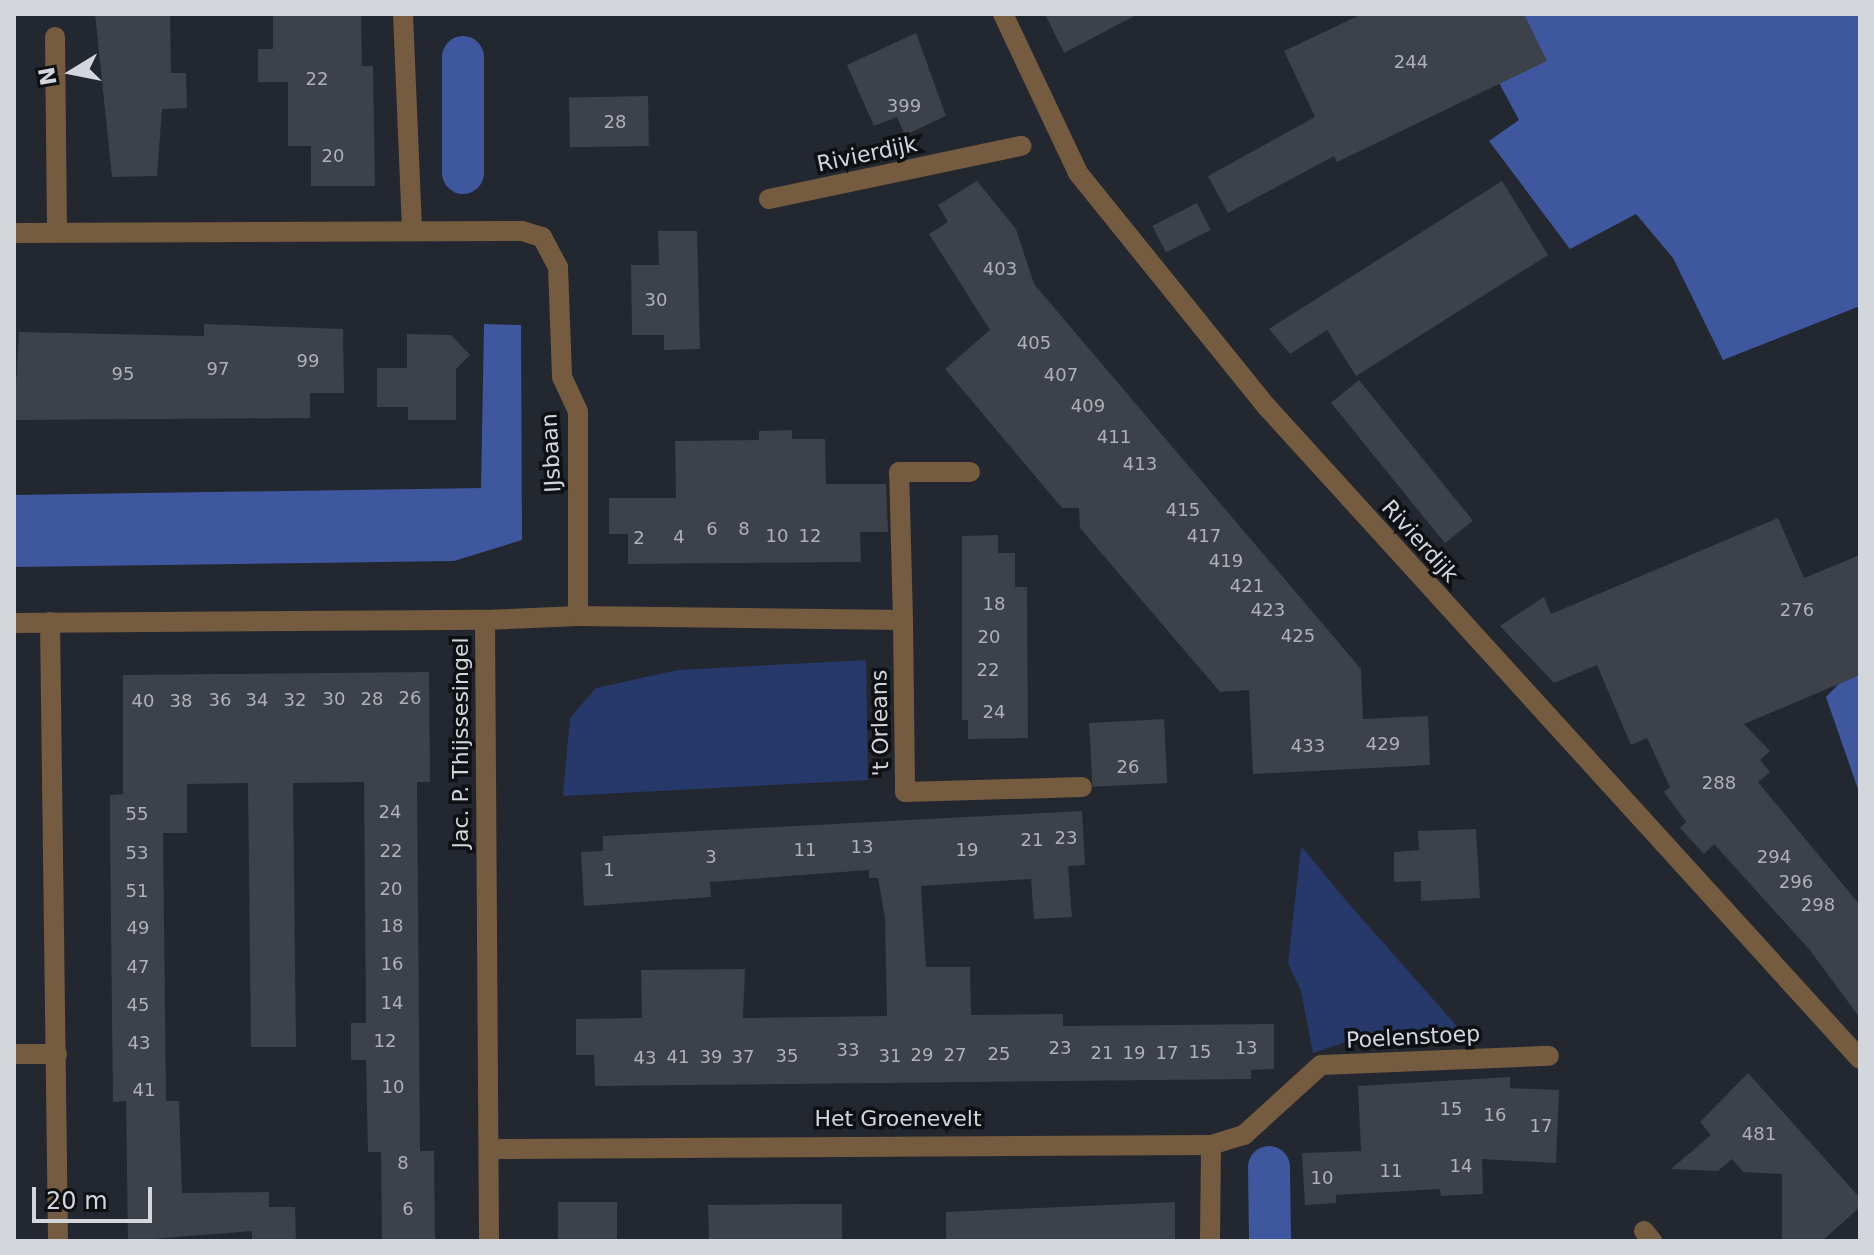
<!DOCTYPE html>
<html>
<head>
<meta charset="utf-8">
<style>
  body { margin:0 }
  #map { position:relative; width:1874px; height:1255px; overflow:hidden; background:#23272f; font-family:"DejaVu Sans",sans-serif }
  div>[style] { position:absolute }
  .green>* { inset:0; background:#27396a }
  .water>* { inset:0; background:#3e579e }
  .canal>* { height:42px; margin:-21px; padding:0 21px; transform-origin:21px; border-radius:21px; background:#3e579e }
  .building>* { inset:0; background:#3d414a; transform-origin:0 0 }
  .service>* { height:20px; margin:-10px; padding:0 10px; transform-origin:10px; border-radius:10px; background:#755b3f }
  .minor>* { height:20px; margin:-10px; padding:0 10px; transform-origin:10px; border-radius:10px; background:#755b3f }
  .tertiary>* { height:20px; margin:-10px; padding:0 10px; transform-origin:10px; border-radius:10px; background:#755b3f }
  span { translate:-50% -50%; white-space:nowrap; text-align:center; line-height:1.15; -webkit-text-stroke:7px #0e1013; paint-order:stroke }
  .number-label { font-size:18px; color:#aeb1b7 }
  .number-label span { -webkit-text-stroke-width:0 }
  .street-label { font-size:22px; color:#d3d6db }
  .frame { position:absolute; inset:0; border:16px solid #d3d6db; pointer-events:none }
  .north { position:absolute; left:32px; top:32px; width:80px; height:80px; -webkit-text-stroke:6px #0e1013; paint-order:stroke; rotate:260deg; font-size:22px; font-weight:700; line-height:32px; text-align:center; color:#d3d6db }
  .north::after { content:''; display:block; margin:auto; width:28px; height:36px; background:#d3d6db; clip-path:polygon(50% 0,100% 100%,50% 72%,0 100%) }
  .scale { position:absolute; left:32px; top:1187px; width:120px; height:36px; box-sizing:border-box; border:4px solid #d3d6db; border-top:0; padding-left:10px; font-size:24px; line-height:28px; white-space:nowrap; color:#d3d6db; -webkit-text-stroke:6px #0e1013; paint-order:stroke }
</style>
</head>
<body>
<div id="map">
  <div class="green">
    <div style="clip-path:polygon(866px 660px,868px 780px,563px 796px,570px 718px,596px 688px,678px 670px)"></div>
    <div style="clip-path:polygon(1301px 846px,1349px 904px,1462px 1032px,1358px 1038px,1313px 1053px,1301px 991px,1288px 963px)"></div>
  </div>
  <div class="water">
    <div style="clip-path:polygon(1521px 14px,1860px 14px,1860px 306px,1723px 360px,1673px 258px,1636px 214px,1570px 249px,1489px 141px,1519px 120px,1498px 81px)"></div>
    <div style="clip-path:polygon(484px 324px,521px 325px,522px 540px,454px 561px,14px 567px,14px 495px,481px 488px)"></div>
    <div style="clip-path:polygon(1860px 662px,1860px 795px,1826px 697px)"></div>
  </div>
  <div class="canal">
    <div style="left:463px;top:173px;width:116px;rotate:-90deg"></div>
    <div style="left:1269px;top:1167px;width:74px;rotate:89.2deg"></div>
  </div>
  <div class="building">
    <div style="clip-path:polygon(95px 14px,170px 14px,171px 73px,186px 73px,187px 108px,162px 109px,157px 176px,112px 177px)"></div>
    <div style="clip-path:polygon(273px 14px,361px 14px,362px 66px,373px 66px,375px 186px,311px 186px,311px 146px,288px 146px,288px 82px,258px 82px,258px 49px,273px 49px)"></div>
    <div style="clip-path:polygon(1045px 14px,1138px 14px,1064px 53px)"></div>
    <div style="clip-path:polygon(1362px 14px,1524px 14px,1547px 61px,1337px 162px,1334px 156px,1228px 213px,1208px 176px,1315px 117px,1284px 51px)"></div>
    <div style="clip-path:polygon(916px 33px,946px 116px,905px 135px,897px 117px,874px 126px,847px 65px)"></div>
    <div style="left:648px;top:96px;width:50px;height:79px;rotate:89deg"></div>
    <div style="clip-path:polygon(977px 181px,1016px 229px,1034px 284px,1361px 669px,1363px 719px,1428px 716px,1430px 765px,1253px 774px,1249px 690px,1220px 692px,1080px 528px,1079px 508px,1062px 508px,945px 369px,990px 330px,929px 234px,948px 222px,938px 205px)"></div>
    <div style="clip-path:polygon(1502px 181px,1548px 255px,1356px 376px,1327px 330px,1290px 354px,1269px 329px)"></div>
    <div style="left:1197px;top:203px;width:30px;height:50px;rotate:63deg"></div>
    <div style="clip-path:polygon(658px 231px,697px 231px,700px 349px,664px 350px,664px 335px,632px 335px,631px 265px,659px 265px)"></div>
    <div style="clip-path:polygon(204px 324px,343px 329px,344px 393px,310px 393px,310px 418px,14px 420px,19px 332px,204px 336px)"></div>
    <div style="clip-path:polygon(407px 334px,451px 335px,470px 355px,456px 369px,456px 420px,408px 420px,408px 407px,377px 407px,377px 368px,407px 368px)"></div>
    <div style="left:1359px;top:380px;width:181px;height:36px;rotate:51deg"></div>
    <div style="clip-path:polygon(792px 430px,792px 439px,825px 439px,826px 484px,886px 484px,888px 532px,860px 532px,861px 562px,628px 564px,628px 534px,609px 534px,609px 498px,676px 498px,675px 441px,759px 440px,759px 431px)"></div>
    <div style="clip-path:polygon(1778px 518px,1804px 578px,1860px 555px,1860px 675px,1744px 724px,1770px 751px,1760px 760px,1770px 772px,1758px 782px,1860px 905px,1860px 1018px,1809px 949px,1714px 844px,1704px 854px,1680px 828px,1686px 822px,1664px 792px,1670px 787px,1647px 738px,1631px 745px,1597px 665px,1554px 683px,1500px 626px,1544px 597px,1551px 614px)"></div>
    <div style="clip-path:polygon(998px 535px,998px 553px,1015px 553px,1015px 587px,1027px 587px,1028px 738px,968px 739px,968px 720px,962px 720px,962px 536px)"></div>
    <div style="clip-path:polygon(429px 672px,430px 782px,417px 782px,420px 1151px,434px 1151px,435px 1241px,382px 1241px,381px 1152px,368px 1152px,366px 1060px,351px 1060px,351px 1023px,366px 1023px,364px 782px,293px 783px,296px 1047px,251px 1047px,248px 783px,187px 784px,187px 833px,163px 833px,166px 1101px,179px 1101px,182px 1193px,269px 1192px,269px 1207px,295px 1207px,296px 1241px,252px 1241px,252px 1231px,128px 1241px,126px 1101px,113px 1102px,110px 834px,110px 795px,123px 794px,123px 675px)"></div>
    <div style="left:1164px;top:719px;width:64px;height:75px;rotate:87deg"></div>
    <div style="clip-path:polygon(1082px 811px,1085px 865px,1068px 866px,1072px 917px,1034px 919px,1031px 879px,921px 886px,926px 967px,970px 967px,971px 1015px,1063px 1014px,1063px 1026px,1274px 1024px,1274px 1069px,1251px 1070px,1251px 1079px,595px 1086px,594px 1055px,576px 1055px,576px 1019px,642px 1018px,641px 970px,745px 969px,743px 1018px,887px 1016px,885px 918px,878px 878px,869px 878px,869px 870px,710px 882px,711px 897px,584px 906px,581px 852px,603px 851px,603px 836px)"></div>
    <div style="clip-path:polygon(1476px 829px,1480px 898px,1421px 901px,1421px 881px,1394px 882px,1394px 852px,1419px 850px,1418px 831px)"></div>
    <div style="clip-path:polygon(1748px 1073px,1860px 1198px,1860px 1207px,1822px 1241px,1782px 1241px,1782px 1174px,1743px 1172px,1732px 1159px,1718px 1171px,1671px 1169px,1711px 1135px,1700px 1122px)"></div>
    <div style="clip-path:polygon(1510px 1077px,1510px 1088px,1559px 1090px,1556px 1163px,1482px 1159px,1483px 1194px,1441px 1196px,1440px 1189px,1336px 1195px,1336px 1203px,1305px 1205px,1302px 1153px,1361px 1151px,1358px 1086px)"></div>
    <div style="left:558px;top:1202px;width:59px;height:39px"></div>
    <div style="clip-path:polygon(1175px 1202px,1175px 1241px,946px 1241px,946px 1212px)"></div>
    <div style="clip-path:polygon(805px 1204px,842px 1204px,842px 1241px,709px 1241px,708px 1205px)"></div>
  </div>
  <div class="service">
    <div style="left:403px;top:14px;width:216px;rotate:87.6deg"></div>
    <div style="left:55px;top:37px;width:195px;rotate:89.4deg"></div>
    <div style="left:769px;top:199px;width:258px;rotate:-11.9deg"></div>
    <div style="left:1644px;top:1231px;width:13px;rotate:51deg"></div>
  </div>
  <div class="minor">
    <div style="left:14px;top:233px;width:508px;rotate:-0.23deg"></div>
    <div style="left:522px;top:231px;width:21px;rotate:17deg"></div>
    <div style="left:542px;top:237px;width:34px;rotate:62deg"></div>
    <div style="left:558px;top:267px;width:110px;rotate:87.9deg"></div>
    <div style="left:562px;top:377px;width:38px;rotate:65deg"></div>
    <div style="left:578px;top:412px;width:204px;rotate:90deg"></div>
    <div style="left:578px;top:616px;width:93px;rotate:177.5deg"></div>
    <div style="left:578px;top:616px;width:325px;rotate:0.7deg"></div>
    <div style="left:903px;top:620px;width:172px;rotate:89.3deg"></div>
    <div style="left:905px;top:792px;width:177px;rotate:-1.6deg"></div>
    <div style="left:903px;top:620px;width:148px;rotate:-91.5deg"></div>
    <div style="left:899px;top:472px;width:71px"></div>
    <div style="left:50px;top:622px;width:619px;rotate:89.26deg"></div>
    <div style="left:14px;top:623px;width:471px;rotate:-0.4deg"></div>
    <div style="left:485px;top:620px;width:621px;rotate:89.63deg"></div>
    <div style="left:14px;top:1054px;width:43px"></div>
    <div style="left:1211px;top:1145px;width:34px;rotate:-17deg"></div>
    <div style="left:1244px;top:1135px;width:104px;rotate:-42.3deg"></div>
    <div style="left:1321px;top:1065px;width:228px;rotate:-2.3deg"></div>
    <div style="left:489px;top:1149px;width:722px;rotate:-0.32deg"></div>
    <div style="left:1211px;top:1145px;width:96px;rotate:90.6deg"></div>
  </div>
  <div class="tertiary">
    <div style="left:1003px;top:14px;width:176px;rotate:64.7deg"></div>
    <div style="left:1078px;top:173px;width:301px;rotate:51.1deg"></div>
    <div style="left:1267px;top:407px;width:881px;rotate:47.71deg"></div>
  </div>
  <div class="number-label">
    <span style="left:1411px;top:62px">244</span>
    <span style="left:317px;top:79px">22</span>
    <span style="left:904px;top:106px">399</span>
    <span style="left:615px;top:122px">28</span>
    <span style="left:333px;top:156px">20</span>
    <span style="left:1000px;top:269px">403</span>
    <span style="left:656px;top:300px">30</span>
    <span style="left:1034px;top:343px">405</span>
    <span style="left:308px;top:361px">99</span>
    <span style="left:218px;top:369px">97</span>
    <span style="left:123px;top:374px">95</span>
    <span style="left:1061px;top:375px">407</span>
    <span style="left:1088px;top:406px">409</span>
    <span style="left:1114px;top:437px">411</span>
    <span style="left:1140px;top:464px">413</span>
    <span style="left:1183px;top:510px">415</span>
    <span style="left:712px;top:529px">6</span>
    <span style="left:744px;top:529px">8</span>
    <span style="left:777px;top:536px">10</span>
    <span style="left:810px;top:536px">12</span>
    <span style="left:1204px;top:536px">417</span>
    <span style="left:679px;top:537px">4</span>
    <span style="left:639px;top:538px">2</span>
    <span style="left:1226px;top:561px">419</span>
    <span style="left:1247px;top:586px">421</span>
    <span style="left:994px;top:604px">18</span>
    <span style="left:1268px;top:610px">423</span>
    <span style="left:1797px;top:610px">276</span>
    <span style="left:1298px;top:636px">425</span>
    <span style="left:989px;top:637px">20</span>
    <span style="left:988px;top:670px">22</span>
    <span style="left:410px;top:698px">26</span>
    <span style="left:334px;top:699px">30</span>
    <span style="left:372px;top:699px">28</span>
    <span style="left:220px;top:700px">36</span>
    <span style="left:257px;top:700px">34</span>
    <span style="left:295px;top:700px">32</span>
    <span style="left:143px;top:701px">40</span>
    <span style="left:181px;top:701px">38</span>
    <span style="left:994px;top:712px">24</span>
    <span style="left:1383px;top:744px">429</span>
    <span style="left:1308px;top:746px">433</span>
    <span style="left:1128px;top:767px">26</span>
    <span style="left:1719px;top:783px">288</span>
    <span style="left:390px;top:812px">24</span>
    <span style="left:137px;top:814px">55</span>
    <span style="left:1066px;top:838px">23</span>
    <span style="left:1032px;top:840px">21</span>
    <span style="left:862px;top:847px">13</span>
    <span style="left:805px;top:850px">11</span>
    <span style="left:967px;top:850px">19</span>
    <span style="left:391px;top:851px">22</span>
    <span style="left:137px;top:853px">53</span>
    <span style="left:711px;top:857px">3</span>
    <span style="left:1774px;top:857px">294</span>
    <span style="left:609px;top:870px">1</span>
    <span style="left:1796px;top:882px">296</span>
    <span style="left:391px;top:889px">20</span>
    <span style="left:137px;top:891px">51</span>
    <span style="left:1818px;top:905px">298</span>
    <span style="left:392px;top:926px">18</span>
    <span style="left:138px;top:928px">49</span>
    <span style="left:392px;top:964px">16</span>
    <span style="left:138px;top:967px">47</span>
    <span style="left:392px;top:1003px">14</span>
    <span style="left:138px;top:1005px">45</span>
    <span style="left:385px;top:1041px">12</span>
    <span style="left:139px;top:1043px">43</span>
    <span style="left:1060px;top:1048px">23</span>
    <span style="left:1246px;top:1048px">13</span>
    <span style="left:848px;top:1050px">33</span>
    <span style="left:1200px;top:1052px">15</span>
    <span style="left:1102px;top:1053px">21</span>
    <span style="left:1134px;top:1053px">19</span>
    <span style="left:1167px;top:1053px">17</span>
    <span style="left:999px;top:1054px">25</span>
    <span style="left:922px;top:1055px">29</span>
    <span style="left:955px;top:1055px">27</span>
    <span style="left:787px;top:1056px">35</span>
    <span style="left:890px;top:1056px">31</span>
    <span style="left:678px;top:1057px">41</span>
    <span style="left:711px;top:1057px">39</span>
    <span style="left:743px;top:1057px">37</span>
    <span style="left:645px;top:1058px">43</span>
    <span style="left:393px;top:1087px">10</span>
    <span style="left:144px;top:1090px">41</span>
    <span style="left:1451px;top:1109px">15</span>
    <span style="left:1495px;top:1115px">16</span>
    <span style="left:1541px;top:1126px">17</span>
    <span style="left:1759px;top:1134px">481</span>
    <span style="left:403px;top:1163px">8</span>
    <span style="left:1461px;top:1166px">14</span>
    <span style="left:1391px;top:1171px">11</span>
    <span style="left:1322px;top:1178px">10</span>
    <span style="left:408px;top:1209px">6</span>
  </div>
  <div class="street-label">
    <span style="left:867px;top:154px;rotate:-12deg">Rivierdijk</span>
    <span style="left:551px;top:453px;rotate:-93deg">IJsbaan</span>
    <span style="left:1420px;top:541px;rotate:48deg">Rivierdijk</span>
    <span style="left:880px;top:723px;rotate:-91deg">'t Orleans</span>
    <span style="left:461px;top:743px;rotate:-90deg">Jac. P. Thijssesingel</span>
    <span style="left:1413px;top:1037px;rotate:-3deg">Poelenstoep</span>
    <span style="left:898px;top:1119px">Het Groenevelt</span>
  </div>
  <div class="frame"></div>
  <div class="north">N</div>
  <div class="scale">20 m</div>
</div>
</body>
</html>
